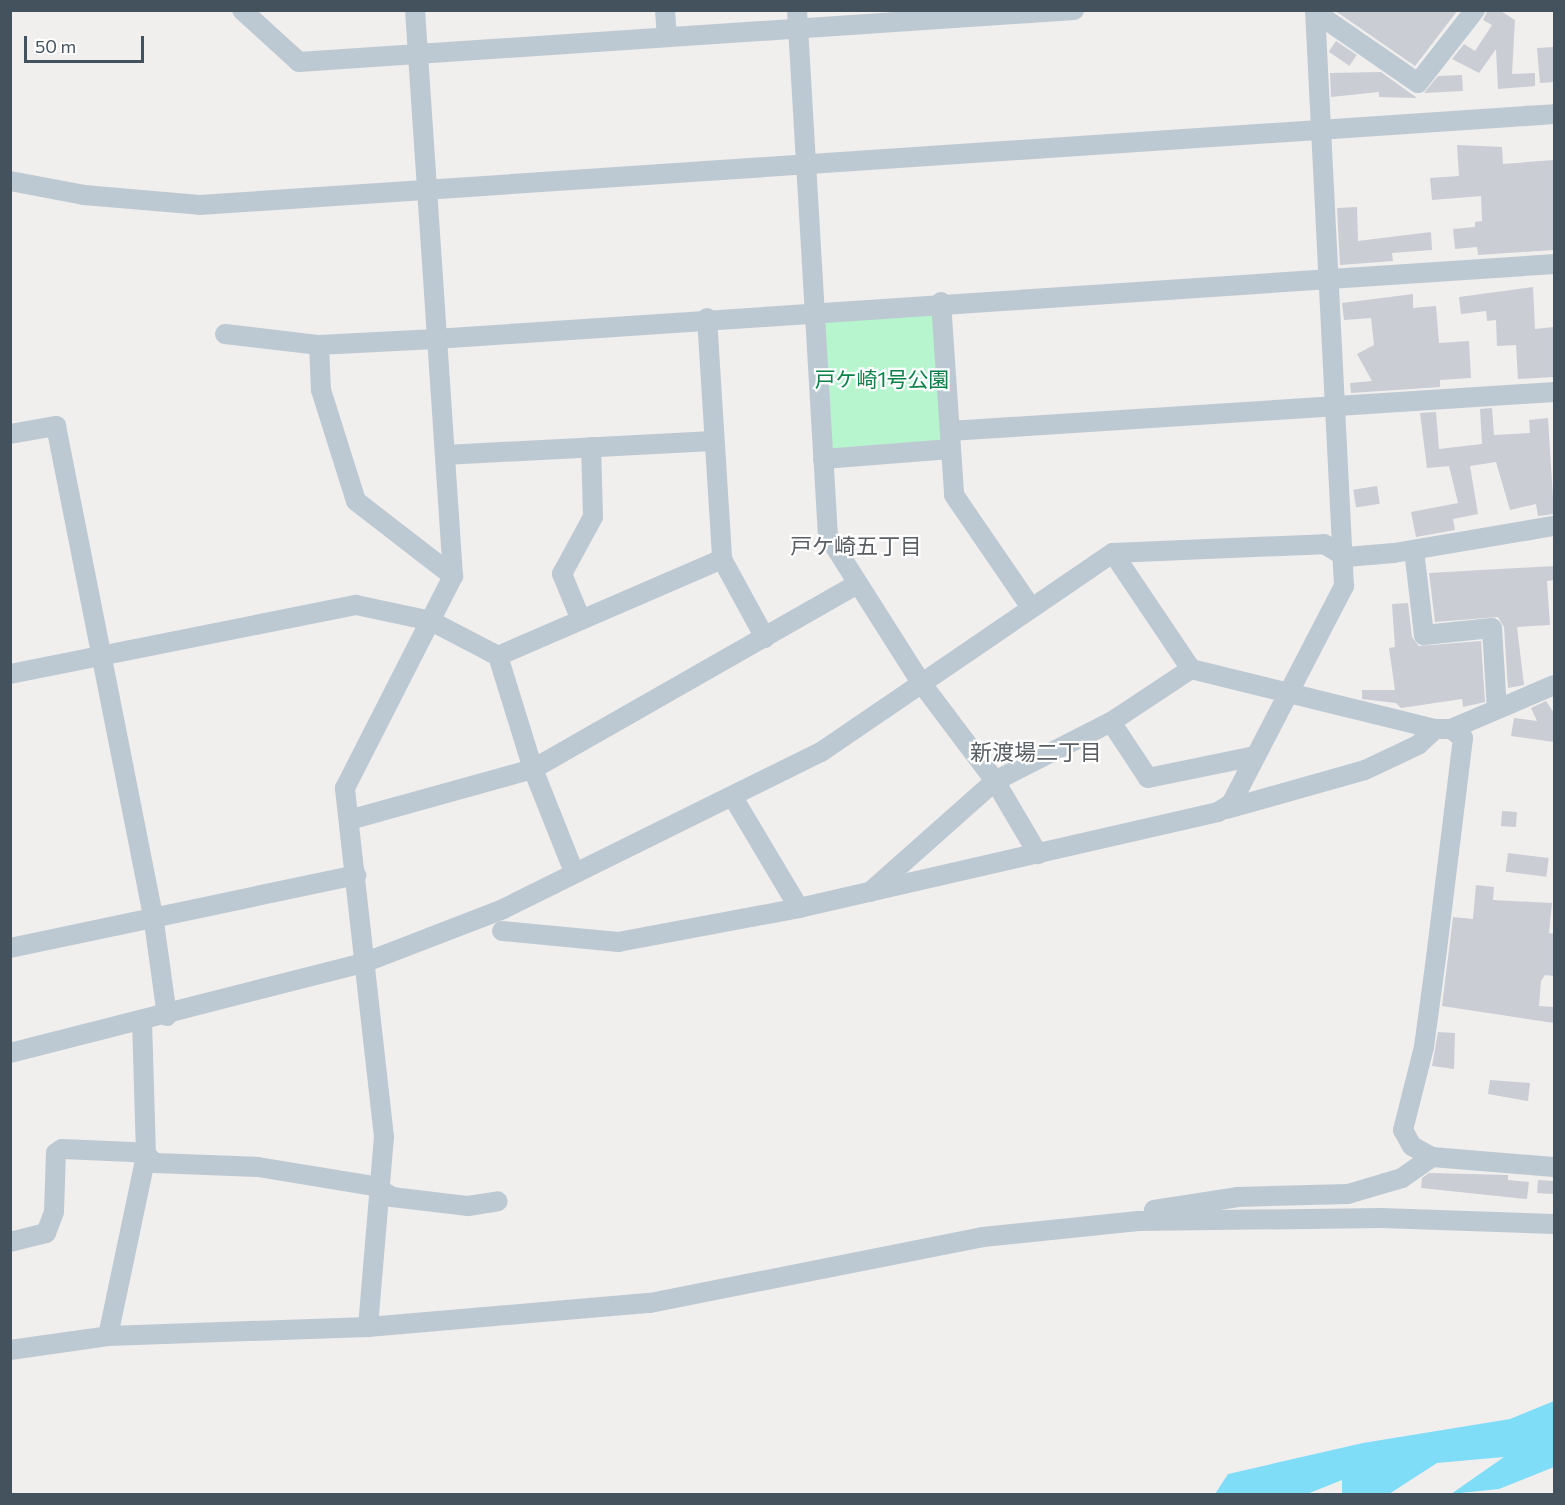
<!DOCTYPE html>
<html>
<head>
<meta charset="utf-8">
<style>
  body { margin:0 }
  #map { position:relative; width:1565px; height:1505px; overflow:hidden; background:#f1eeee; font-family:Commissioner,"Noto Sans JP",sans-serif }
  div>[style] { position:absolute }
  .green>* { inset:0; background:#b7f5cf; transform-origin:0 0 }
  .water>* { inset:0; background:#7fddf7 }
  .building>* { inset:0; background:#cacdd4; transform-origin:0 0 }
  .minor>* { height:20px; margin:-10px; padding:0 10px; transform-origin:10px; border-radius:10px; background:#bdc9d2 }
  span { translate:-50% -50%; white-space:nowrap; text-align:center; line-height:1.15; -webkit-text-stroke:4.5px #fff; paint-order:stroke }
  .park-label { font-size:21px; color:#0b8348 }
  .neighbourhood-label { font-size:22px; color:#5a5f64 }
  .frame { position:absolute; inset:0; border:12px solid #44525e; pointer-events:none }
  .scale { position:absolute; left:24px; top:36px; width:120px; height:27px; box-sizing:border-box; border:3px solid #44525e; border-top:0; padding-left:8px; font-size:18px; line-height:21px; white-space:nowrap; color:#44525e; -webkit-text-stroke:4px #fff; paint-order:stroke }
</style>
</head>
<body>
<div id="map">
  <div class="green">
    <div style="left:934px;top:310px;width:131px;height:112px;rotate:86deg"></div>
  </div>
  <div class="water">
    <div style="clip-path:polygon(1554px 1401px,1554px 1467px,1499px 1489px,1451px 1494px,1504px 1457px,1437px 1463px,1389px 1494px,1342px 1494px,1342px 1480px,1307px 1494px,1215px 1494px,1228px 1474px,1363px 1443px,1510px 1419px)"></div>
  </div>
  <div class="building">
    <div style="clip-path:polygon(1334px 10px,1458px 10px,1415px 66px)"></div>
    <div style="clip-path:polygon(1499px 10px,1515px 20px,1512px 74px,1535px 73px,1535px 86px,1498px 89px,1496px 49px,1479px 73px,1452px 59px,1464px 44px,1475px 51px,1492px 25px,1483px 20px,1487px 12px)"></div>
    <div style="left:1336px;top:41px;width:25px;height:13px;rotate:34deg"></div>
    <div style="clip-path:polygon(1554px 47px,1554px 82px,1540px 83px,1537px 48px)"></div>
    <div style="clip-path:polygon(1381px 72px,1417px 98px,1379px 97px,1379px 92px,1331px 97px,1330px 73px)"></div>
    <div style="clip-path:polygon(1462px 75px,1463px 91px,1424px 93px,1438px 76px)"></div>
    <div style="clip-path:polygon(1457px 145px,1502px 147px,1503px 164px,1554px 160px,1554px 250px,1478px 255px,1477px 247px,1455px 249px,1453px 229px,1475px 227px,1475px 222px,1482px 221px,1481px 196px,1432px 200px,1430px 178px,1459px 176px)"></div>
    <div style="clip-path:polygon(1357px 207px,1358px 241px,1431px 232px,1432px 250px,1392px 253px,1393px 261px,1340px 265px,1337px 208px)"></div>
    <div style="clip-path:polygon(1533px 287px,1535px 329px,1554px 327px,1554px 377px,1518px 379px,1516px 345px,1497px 346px,1496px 320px,1487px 321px,1486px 311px,1461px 314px,1459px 297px)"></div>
    <div style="clip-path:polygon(1413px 294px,1413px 308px,1436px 306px,1439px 343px,1469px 341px,1471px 378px,1440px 380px,1440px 387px,1351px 393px,1350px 383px,1372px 381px,1357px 354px,1374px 345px,1371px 318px,1344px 320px,1342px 303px)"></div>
    <div style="clip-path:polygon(1492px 408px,1494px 435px,1530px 433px,1529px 420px,1548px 418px,1554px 514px,1538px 516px,1536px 504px,1510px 510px,1496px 462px,1470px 466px,1478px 514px,1453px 519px,1455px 530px,1416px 537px,1411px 512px,1458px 503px,1449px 466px,1427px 468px,1420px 413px,1436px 412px,1439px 449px,1482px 444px,1480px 409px)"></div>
    <div style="left:1377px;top:486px;width:18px;height:24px;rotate:81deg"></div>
    <div style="clip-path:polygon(1554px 566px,1554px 580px,1547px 581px,1550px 625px,1517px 627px,1524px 685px,1508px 688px,1504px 627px,1498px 617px,1435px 622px,1429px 573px)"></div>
    <div style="clip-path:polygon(1408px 603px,1412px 637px,1419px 646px,1481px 641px,1485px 702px,1463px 707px,1462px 699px,1401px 708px,1396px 703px,1362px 699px,1362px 690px,1395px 690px,1389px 648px,1395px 647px,1392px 604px)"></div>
    <div style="clip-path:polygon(1546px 701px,1554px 713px,1554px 742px,1511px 736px,1514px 718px,1537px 721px,1531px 708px)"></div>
    <div style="left:1502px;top:811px;width:15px;height:15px;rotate:4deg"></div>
    <div style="left:1508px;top:853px;width:41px;height:19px;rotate:7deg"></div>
    <div style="clip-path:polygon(1476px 885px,1494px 887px,1493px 900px,1552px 903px,1549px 933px,1554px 934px,1554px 976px,1545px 975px,1541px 981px,1539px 1006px,1554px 1007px,1554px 1023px,1442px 1006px,1453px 917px,1473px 919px)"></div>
    <div style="clip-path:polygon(1438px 1032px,1455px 1033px,1454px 1069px,1432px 1066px)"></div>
    <div style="clip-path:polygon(1490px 1080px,1530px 1083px,1528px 1101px,1488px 1094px)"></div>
    <div style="clip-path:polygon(1429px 1173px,1508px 1175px,1508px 1180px,1529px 1182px,1527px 1199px,1421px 1188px,1422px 1178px)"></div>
    <div style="left:1538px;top:1180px;width:16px;height:13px;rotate:4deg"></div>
  </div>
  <div class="minor">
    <div style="left:242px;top:10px;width:77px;rotate:42.4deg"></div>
    <div style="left:299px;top:62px;width:777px;rotate:-3.84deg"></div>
    <div style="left:665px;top:10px;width:26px;rotate:86deg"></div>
    <div style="left:797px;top:10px;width:527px;rotate:86.63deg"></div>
    <div style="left:828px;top:536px;width:175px;rotate:57.6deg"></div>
    <div style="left:922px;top:684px;width:121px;rotate:53deg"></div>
    <div style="left:995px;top:781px;width:85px;rotate:59.5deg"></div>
    <div style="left:1315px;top:12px;width:125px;rotate:34.6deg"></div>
    <div style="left:1418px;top:83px;width:93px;rotate:-52deg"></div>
    <div style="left:10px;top:181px;width:75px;rotate:10.7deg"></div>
    <div style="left:84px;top:195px;width:116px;rotate:4.9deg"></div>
    <div style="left:200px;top:205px;width:1357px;rotate:-3.84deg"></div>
    <div style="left:941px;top:302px;width:193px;rotate:86.1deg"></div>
    <div style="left:954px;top:495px;width:135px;rotate:55.6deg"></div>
    <div style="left:707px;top:318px;width:241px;rotate:86.4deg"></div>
    <div style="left:722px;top:559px;width:90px;rotate:61.4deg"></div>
    <div style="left:225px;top:334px;width:95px;rotate:6.7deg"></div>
    <div style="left:319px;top:345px;width:116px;rotate:-3deg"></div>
    <div style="left:435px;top:339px;width:1122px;rotate:-3.83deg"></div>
    <div style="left:319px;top:345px;width:45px;rotate:87.5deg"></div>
    <div style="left:321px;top:390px;width:116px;rotate:72.5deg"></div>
    <div style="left:356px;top:501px;width:123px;rotate:37.7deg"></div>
    <div style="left:950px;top:431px;width:605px;rotate:-3.69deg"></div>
    <div style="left:10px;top:434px;width:47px;rotate:-9.9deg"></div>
    <div style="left:56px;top:426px;width:499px;rotate:78.8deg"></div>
    <div style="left:153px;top:915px;width:102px;rotate:82.1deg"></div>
    <div style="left:445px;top:455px;width:268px;rotate:-3deg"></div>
    <div style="left:823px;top:459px;width:128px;rotate:-4.5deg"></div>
    <div style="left:1414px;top:550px;width:86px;rotate:83.3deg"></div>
    <div style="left:1424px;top:635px;width:68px;rotate:-5.9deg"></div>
    <div style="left:1492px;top:628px;width:81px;rotate:86.5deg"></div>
    <div style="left:1113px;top:553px;width:140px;rotate:56.1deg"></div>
    <div style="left:1191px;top:669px;width:251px;rotate:13.8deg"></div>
    <div style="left:1435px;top:729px;width:16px"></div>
    <div style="left:1451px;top:729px;width:112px;rotate:-23.1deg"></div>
    <div style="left:581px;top:620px;width:50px;rotate:-112.4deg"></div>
    <div style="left:562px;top:574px;width:65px;rotate:-61.5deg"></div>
    <div style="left:593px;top:517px;width:70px;rotate:-91.6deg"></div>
    <div style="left:498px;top:656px;width:244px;rotate:-23.4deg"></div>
    <div style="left:10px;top:674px;width:353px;rotate:-11.3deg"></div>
    <div style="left:356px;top:605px;width:77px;rotate:12deg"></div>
    <div style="left:431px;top:621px;width:76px;rotate:27.6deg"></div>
    <div style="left:498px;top:656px;width:118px;rotate:72.8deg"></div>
    <div style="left:533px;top:769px;width:111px;rotate:68.3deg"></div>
    <div style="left:1111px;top:722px;width:67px;rotate:56.5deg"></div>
    <div style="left:1148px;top:778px;width:109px;rotate:-11.6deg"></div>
    <div style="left:1451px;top:729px;width:15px;rotate:37deg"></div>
    <div style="left:1463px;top:738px;width:222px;rotate:97deg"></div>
    <div style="left:1436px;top:958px;width:90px;rotate:97.7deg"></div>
    <div style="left:1424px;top:1047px;width:86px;rotate:104.2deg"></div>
    <div style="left:1403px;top:1130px;width:18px;rotate:61deg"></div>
    <div style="left:1412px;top:1146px;width:23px;rotate:29deg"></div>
    <div style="left:1432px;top:1157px;width:122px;rotate:4.7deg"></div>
    <div style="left:734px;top:799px;width:127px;rotate:59.2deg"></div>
    <div style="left:799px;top:908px;width:430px;rotate:-12.9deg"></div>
    <div style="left:1218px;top:812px;width:15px;rotate:-32deg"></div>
    <div style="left:1231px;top:804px;width:246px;rotate:-62.6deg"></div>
    <div style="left:1344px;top:586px;width:577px;rotate:-92.88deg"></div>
    <div style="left:1227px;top:809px;width:143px;rotate:-15.8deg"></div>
    <div style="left:1365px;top:770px;width:59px;rotate:-25.3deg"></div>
    <div style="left:1418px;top:745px;width:23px;rotate:-43deg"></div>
    <div style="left:349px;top:820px;width:191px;rotate:-15.5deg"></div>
    <div style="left:533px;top:769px;width:373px;rotate:-29.7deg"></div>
    <div style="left:870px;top:892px;width:167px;rotate:-41.6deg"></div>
    <div style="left:995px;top:781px;width:130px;rotate:-27deg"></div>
    <div style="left:1111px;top:722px;width:96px;rotate:-33.5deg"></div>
    <div style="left:502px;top:931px;width:117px;rotate:5.4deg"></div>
    <div style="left:618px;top:942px;width:184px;rotate:-10.6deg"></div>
    <div style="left:10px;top:948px;width:354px;rotate:-11.9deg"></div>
    <div style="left:10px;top:1053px;width:367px;rotate:-14.3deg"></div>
    <div style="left:366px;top:962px;width:147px;rotate:-21.1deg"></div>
    <div style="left:503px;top:909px;width:355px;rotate:-26.3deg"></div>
    <div style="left:821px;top:752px;width:353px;rotate:-34.3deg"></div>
    <div style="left:1113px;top:553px;width:211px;rotate:-2.4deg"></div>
    <div style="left:1324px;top:544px;width:26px;rotate:31deg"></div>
    <div style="left:1346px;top:557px;width:48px;rotate:-4.8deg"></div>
    <div style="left:1394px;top:553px;width:162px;rotate:-9.6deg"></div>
    <div style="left:1154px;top:1210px;width:85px;rotate:-8.8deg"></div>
    <div style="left:1238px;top:1197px;width:110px;rotate:-1.6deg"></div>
    <div style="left:1348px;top:1194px;width:56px;rotate:-16.5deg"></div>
    <div style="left:1402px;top:1178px;width:37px;rotate:-35deg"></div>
    <div style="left:10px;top:1242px;width:37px;rotate:-14deg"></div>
    <div style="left:46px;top:1233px;width:22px;rotate:-69deg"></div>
    <div style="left:54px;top:1212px;width:59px;rotate:-88.1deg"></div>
    <div style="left:56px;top:1153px;width:7px;rotate:-34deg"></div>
    <div style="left:62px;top:1149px;width:70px;rotate:2.5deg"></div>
    <div style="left:132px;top:1152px;width:14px;rotate:12deg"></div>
    <div style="left:146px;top:1155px;width:12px;rotate:42deg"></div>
    <div style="left:155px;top:1163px;width:103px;rotate:2.2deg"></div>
    <div style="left:258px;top:1167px;width:118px;rotate:9.3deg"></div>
    <div style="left:374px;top:1186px;width:21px;rotate:31deg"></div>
    <div style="left:392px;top:1197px;width:77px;rotate:6.8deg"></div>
    <div style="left:468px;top:1206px;width:30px;rotate:-9deg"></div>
    <div style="left:368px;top:1327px;width:191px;rotate:-85.2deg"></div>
    <div style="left:384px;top:1137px;width:351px;rotate:-96.4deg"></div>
    <div style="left:345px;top:788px;width:238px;rotate:-63deg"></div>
    <div style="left:453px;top:576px;width:567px;rotate:-93.84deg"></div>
    <div style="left:108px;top:1336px;width:185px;rotate:-78.1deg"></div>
    <div style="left:146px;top:1155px;width:134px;rotate:-91.7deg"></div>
    <div style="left:10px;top:1350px;width:99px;rotate:-8.1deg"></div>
    <div style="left:108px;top:1336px;width:260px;rotate:-2deg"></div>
    <div style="left:368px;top:1327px;width:283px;rotate:-4.9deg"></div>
    <div style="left:650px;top:1303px;width:339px;rotate:-11.2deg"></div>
    <div style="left:983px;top:1237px;width:156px;rotate:-5.9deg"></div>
    <div style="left:1138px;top:1221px;width:243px;rotate:-0.7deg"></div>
    <div style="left:1381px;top:1218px;width:173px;rotate:2deg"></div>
  </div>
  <div class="park-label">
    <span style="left:882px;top:379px">戸ケ崎1号公園</span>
  </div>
  <div class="neighbourhood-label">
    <span style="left:856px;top:546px">戸ケ崎五丁目</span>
    <span style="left:1036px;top:752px">新渡場二丁目</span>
  </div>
  <div class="frame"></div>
  <div class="scale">50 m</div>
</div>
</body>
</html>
